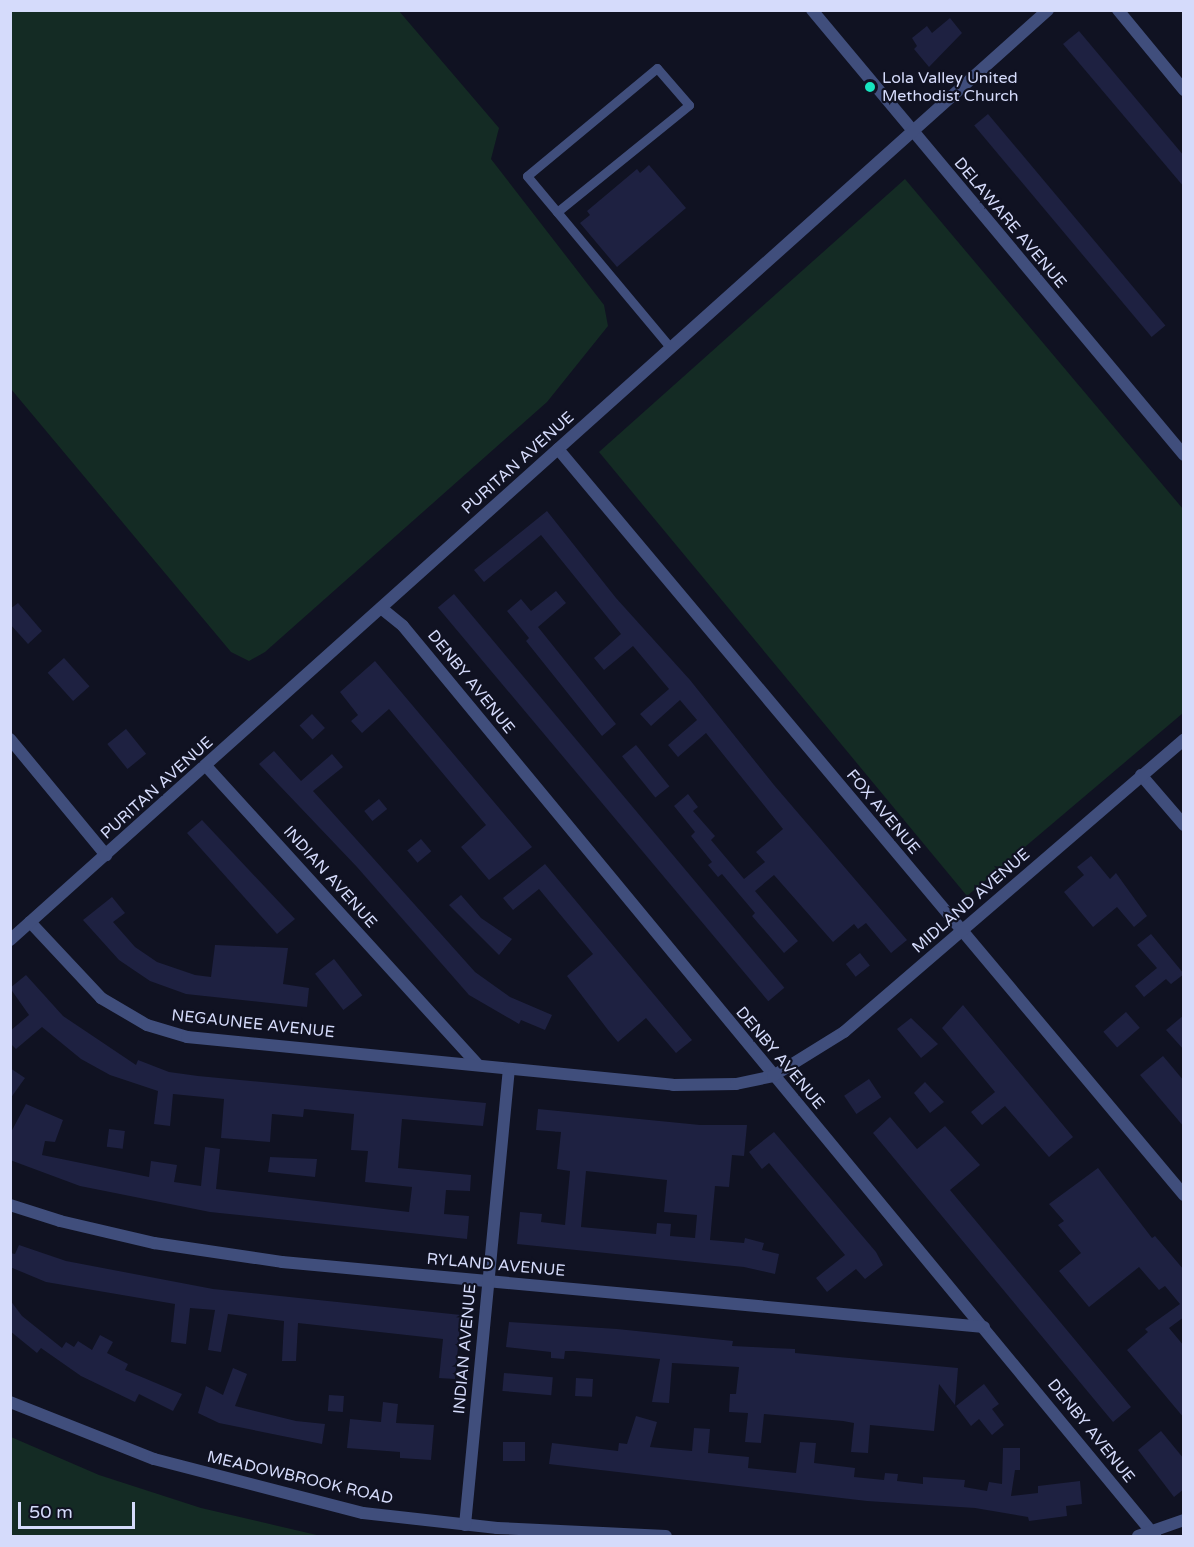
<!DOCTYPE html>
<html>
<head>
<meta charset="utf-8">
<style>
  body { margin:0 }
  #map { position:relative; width:1194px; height:1547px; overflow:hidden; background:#101222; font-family:"Varela Round",sans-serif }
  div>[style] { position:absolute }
  .green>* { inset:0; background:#142b24 }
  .building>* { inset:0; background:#1e2141; transform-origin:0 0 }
  .lane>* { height:9px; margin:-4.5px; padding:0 4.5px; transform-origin:4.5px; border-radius:4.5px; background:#404e7c }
  .street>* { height:12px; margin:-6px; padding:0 6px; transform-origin:6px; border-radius:6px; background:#404e7c }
  .dots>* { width:16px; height:16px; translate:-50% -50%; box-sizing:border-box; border:3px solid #101222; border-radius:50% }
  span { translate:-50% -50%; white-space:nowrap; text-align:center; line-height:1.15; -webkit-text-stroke:4.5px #101222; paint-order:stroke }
  .poi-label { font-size:16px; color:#d5dbfb }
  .left { translate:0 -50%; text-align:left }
  .street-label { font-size:16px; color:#d5dbfb }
  .frame { position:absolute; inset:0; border:12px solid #d5dbfb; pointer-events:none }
  .scale { position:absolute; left:18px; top:1502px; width:117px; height:27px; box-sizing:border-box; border:3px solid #d5dbfb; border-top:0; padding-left:8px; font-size:18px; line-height:21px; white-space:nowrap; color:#d5dbfb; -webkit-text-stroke:4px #101222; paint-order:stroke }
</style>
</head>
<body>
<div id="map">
  <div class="green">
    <div style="clip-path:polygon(10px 11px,399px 11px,499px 128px,491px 159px,604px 305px,608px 326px,547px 402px,265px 652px,249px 661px,231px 652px,11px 389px)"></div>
    <div style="clip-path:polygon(905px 179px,1183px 509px,1183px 713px,967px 896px,599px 452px)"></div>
    <div style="clip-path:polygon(11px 1437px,99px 1475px,201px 1508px,321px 1536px,11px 1536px)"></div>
  </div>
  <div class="building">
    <div style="clip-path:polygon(950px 18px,962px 33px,929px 67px,914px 49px,917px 46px,912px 38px,927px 26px,932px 33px)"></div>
    <div style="clip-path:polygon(1079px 31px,1184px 156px,1184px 187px,1063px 44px)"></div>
    <div style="left:988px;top:114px;width:276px;height:18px;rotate:50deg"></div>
    <div style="clip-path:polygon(649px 165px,686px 208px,617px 267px,580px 223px,590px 215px,587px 211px,637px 169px,640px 173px)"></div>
    <div style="clip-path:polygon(547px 511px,616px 598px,690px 680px,774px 785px,907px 940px,891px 953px,866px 923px,858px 929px,854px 924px,833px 942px,774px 875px,755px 891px,798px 941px,784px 953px,752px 916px,755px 913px,722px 874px,718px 877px,708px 865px,712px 862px,691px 836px,695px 832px,674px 806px,688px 794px,698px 807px,693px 811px,715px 836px,711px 840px,744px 879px,765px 862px,756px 852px,783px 829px,706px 733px,678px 757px,668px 745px,697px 720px,680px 700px,651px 726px,640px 714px,669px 689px,633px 646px,604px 670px,594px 658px,621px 634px,541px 535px,484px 582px,474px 570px)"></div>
    <div style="clip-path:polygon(556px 591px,566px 603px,538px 627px,616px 724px,602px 736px,526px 641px,529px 638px,507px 611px,521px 599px,531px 611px)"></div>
    <div style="left:454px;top:594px;width:514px;height:21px;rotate:50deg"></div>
    <div style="clip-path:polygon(18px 603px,42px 631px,28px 644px,10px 624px,10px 609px)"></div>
    <div style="left:64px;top:658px;width:38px;height:22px;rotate:48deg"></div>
    <div style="clip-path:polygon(375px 661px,532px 847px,489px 880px,461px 847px,486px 825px,389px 709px,362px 733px,351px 721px,358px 715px,340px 692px)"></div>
    <div style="left:312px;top:714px;width:19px;height:17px;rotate:47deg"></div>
    <div style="left:126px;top:729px;width:32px;height:24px;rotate:51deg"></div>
    <div style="left:636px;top:745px;width:53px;height:18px;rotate:51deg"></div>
    <div style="clip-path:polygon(274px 751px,301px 781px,332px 754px,343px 767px,313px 791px,475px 972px,510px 997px,552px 1015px,545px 1030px,521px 1020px,519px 1024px,469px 995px,357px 867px,259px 764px)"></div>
    <div style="left:379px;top:799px;width:13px;height:19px;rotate:51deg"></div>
    <div style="clip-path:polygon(202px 820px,295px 919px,277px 934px,187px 833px)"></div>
    <div style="left:421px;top:839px;width:16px;height:18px;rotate:50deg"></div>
    <div style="clip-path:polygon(1091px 856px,1110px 879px,1116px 873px,1147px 916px,1134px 927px,1117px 907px,1093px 927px,1064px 892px,1084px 875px,1077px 867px)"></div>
    <div style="clip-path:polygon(545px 864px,692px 1040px,676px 1053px,646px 1018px,618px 1042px,608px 1030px,567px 976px,593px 954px,539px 889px,513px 910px,503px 898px)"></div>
    <div style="clip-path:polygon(461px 895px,481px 918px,512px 939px,499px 955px,449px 905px)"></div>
    <div style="clip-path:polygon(112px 897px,125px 913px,113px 922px,135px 947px,157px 962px,195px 975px,211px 977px,215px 945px,288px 948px,283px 984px,309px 988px,307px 1007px,186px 994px,150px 981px,119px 960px,83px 920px)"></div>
    <div style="clip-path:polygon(1151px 934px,1184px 974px,1171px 984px,1166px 979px,1144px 997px,1135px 986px,1157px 968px,1137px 945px)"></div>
    <div style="left:860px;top:953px;width:16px;height:18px;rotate:52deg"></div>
    <div style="left:334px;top:959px;width:46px;height:24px;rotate:52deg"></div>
    <div style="clip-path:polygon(26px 975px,63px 1016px,136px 1065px,138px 1060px,169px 1072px,198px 1076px,486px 1103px,483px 1126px,402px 1119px,398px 1168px,471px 1175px,470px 1191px,446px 1190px,444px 1214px,469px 1216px,467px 1239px,210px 1212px,80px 1186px,10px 1160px,10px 1134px,26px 1104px,63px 1120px,55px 1142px,45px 1141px,42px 1155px,149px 1177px,151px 1161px,177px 1165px,174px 1182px,201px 1186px,205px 1147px,220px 1149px,216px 1189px,409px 1212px,412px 1187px,365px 1182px,368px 1151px,351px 1150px,354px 1114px,304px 1109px,303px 1117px,272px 1114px,270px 1142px,221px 1138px,224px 1099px,173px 1094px,170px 1126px,154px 1124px,158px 1091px,110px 1075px,81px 1059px,42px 1027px,16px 1049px,10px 1043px,10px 1031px,29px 1015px,10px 988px)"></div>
    <div style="clip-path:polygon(963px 1005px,1073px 1137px,1049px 1157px,1005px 1106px,982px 1125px,971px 1112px,995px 1092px,942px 1028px)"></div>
    <div style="left:1126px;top:1012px;width:21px;height:30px;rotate:49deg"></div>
    <div style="clip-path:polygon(1184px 1015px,1184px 1050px,1166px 1030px)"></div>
    <div style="clip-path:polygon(911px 1018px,938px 1044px,921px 1058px,897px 1029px)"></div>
    <div style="clip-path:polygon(1163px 1056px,1184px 1081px,1184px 1127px,1140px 1075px)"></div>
    <div style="clip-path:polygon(10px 1068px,25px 1078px,10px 1099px)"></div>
    <div style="left:869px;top:1079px;width:22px;height:30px;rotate:56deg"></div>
    <div style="clip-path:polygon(925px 1082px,944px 1102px,930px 1113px,914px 1093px)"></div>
    <div style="clip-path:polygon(evenodd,538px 1109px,700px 1125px,747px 1125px,744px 1156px,732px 1155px,729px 1187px,715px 1186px,710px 1240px,744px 1243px,745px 1238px,764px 1243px,762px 1250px,779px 1254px,775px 1274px,744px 1267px,517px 1244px,520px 1212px,542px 1214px,541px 1222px,565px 1225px,570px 1171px,557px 1169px,561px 1132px,536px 1130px,538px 1109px,586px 1171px,667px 1180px,664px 1212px,697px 1215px,695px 1238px,670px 1236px,671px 1224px,657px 1223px,656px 1234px,581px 1227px,586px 1171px)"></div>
    <div style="clip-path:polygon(890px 1117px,917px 1149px,945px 1126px,980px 1165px,950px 1190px,1131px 1407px,1113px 1422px,873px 1133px)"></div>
    <div style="left:109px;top:1129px;width:16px;height:18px;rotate:7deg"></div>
    <div style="clip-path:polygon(774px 1132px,876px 1252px,883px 1265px,865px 1279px,856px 1269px,827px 1292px,816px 1278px,845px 1255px,769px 1163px,762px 1169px,749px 1152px)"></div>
    <div style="clip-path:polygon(270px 1157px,317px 1159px,315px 1177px,268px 1172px)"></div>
    <div style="clip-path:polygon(1098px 1168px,1152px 1238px,1155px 1236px,1184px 1270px,1184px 1317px,1169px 1328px,1184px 1346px,1184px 1418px,1127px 1350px,1148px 1332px,1145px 1329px,1180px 1304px,1165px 1286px,1159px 1290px,1139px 1267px,1089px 1307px,1059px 1271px,1081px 1253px,1058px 1225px,1064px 1221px,1049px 1204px)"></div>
    <div style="clip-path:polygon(19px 1245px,66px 1261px,213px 1289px,461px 1315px,455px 1379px,439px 1378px,443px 1339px,298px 1323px,296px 1361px,282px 1361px,284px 1321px,228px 1314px,221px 1352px,208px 1350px,215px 1310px,190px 1308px,186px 1344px,171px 1342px,175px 1304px,46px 1282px,10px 1267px,10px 1253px,15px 1254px)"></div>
    <div style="clip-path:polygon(10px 1300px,22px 1316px,62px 1348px,66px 1342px,74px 1347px,78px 1341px,92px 1350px,100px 1335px,113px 1342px,107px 1353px,128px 1364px,125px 1370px,182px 1394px,173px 1411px,139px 1394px,135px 1402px,81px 1376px,41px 1348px,37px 1353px,10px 1331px)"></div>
    <div style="clip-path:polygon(509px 1322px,617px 1329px,733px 1341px,732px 1346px,795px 1349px,795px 1353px,958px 1368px,955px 1405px,939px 1384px,934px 1431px,870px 1425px,868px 1453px,851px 1452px,854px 1423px,843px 1421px,764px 1414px,761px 1443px,745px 1442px,748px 1413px,729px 1412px,730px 1394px,736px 1394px,739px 1367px,672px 1363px,669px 1403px,652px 1402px,660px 1359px,574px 1351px,565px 1351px,564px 1359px,551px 1358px,551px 1352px,506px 1347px)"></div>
    <div style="clip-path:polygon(233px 1368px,247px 1374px,235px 1406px,296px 1421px,325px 1424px,322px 1444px,219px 1423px,198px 1413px,206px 1386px,223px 1395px)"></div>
    <div style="left:504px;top:1373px;width:49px;height:18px;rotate:5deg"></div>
    <div style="left:576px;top:1378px;width:17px;height:18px;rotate:3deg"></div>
    <div style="clip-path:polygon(984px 1384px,999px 1404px,992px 1409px,1004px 1425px,992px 1435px,979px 1419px,971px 1426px,956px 1406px)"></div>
    <div style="left:329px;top:1395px;width:15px;height:16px;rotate:4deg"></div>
    <div style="clip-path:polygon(383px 1402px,398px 1404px,396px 1423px,434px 1425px,431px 1460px,400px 1458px,400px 1452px,347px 1448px,350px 1419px,381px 1422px)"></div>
    <div style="clip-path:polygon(636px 1416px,657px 1422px,650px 1447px,692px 1451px,694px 1428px,710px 1429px,708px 1453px,749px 1457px,748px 1468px,796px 1473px,800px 1442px,816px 1443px,814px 1463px,855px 1468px,854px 1477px,884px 1480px,885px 1473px,898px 1474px,897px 1481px,923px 1484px,923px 1477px,965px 1480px,964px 1487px,987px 1491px,989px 1482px,1002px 1484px,1003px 1448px,1020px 1448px,1020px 1470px,1015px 1470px,1011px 1496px,1038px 1493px,1038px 1486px,1080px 1481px,1082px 1504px,1066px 1506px,1067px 1516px,1029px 1521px,1028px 1517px,975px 1508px,867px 1501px,549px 1464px,552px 1443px,618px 1451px,619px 1443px,627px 1444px)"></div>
    <div style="clip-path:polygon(1161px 1431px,1184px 1459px,1184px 1489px,1174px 1497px,1138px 1450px)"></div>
    <div style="left:503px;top:1442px;width:22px;height:19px"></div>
  </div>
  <div class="lane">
    <div style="left:557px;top:212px;width:170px;rotate:-39deg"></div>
    <div style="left:689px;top:105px;width:49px;rotate:-130.9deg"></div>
    <div style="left:657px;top:68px;width:169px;rotate:140.3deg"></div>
    <div style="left:527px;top:176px;width:224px;rotate:50.1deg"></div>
  </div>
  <div class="street">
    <div style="left:812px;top:10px;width:580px;rotate:50.11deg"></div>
    <div style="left:1118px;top:10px;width:104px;rotate:50.5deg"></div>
    <div style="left:558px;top:449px;width:974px;rotate:50deg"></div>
    <div style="left:381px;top:608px;width:28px;rotate:39deg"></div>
    <div style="left:403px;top:626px;width:1181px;rotate:50.43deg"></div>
    <div style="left:10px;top:739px;width:151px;rotate:50.4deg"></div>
    <div style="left:206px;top:766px;width:403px;rotate:47.7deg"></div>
    <div style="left:1141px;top:775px;width:66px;rotate:49.3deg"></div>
    <div style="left:30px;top:922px;width:104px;rotate:46.9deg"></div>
    <div style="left:101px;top:998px;width:53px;rotate:30.4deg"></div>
    <div style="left:147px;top:1025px;width:42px;rotate:16.7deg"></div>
    <div style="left:187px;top:1037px;width:488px;rotate:5.6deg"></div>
    <div style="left:673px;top:1085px;width:63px;rotate:-0.9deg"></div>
    <div style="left:736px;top:1084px;width:38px;rotate:-12deg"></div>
    <div style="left:773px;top:1076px;width:84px;rotate:-31.8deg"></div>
    <div style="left:844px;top:1032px;width:448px;rotate:-40.7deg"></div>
    <div style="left:10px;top:940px;width:1394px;rotate:-41.86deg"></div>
    <div style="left:10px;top:1205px;width:52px;rotate:17.7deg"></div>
    <div style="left:60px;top:1221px;width:97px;rotate:13.2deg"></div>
    <div style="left:154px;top:1243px;width:129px;rotate:8.4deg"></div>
    <div style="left:282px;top:1262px;width:705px;rotate:5.29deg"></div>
    <div style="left:10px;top:1402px;width:155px;rotate:21.6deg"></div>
    <div style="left:154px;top:1459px;width:216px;rotate:14.5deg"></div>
    <div style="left:363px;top:1513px;width:135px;rotate:6.4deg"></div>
    <div style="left:497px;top:1528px;width:169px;rotate:2.7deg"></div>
    <div style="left:465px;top:1525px;width:458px;rotate:-84.5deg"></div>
    <div style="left:1138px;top:1536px;width:49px;rotate:-19.2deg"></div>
  </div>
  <div class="dots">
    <div style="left:870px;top:87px;background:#17e5c0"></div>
  </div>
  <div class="poi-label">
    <span class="left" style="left:882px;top:87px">Lola Valley United<br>Methodist Church</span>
  </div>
  <div class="street-label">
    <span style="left:1010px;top:223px;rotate:50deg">DELAWARE AVENUE</span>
    <span style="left:518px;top:463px;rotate:-42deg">PURITAN AVENUE</span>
    <span style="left:471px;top:682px;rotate:51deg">DENBY AVENUE</span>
    <span style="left:157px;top:788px;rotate:-42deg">PURITAN AVENUE</span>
    <span style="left:883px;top:812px;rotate:50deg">FOX AVENUE</span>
    <span style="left:330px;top:877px;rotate:48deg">INDIAN AVENUE</span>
    <span style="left:971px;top:901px;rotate:-41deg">MIDLAND AVENUE</span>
    <span style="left:253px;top:1024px;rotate:6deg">NEGAUNEE AVENUE</span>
    <span style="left:780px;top:1058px;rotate:50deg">DENBY AVENUE</span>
    <span style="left:496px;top:1265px;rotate:5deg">RYLAND AVENUE</span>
    <span style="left:465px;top:1349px;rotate:-85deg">INDIAN AVENUE</span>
    <span style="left:1091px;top:1431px;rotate:51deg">DENBY AVENUE</span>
    <span style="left:300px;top:1478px;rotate:13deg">MEADOWBROOK ROAD</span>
  </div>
  <div class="frame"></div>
  <div class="scale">50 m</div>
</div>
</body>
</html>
